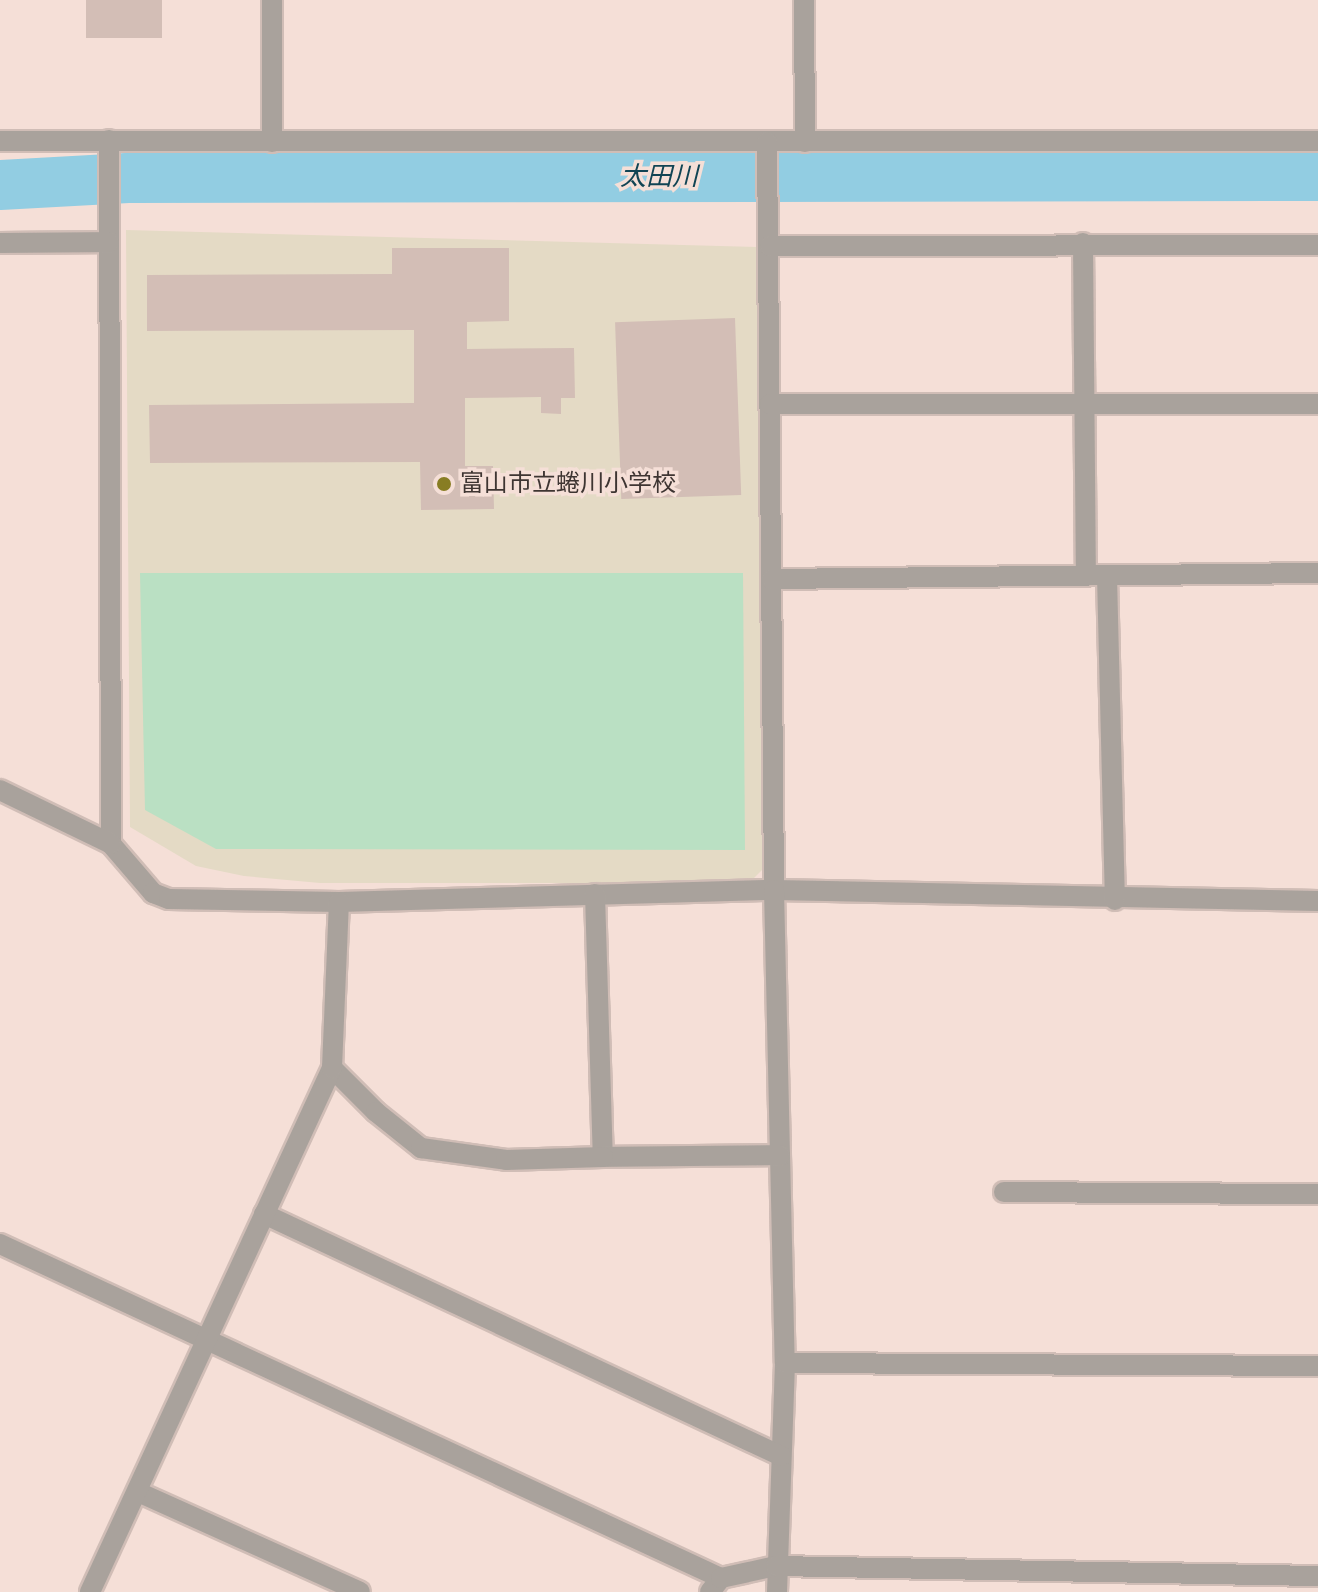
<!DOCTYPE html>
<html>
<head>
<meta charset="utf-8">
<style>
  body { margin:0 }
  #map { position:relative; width:1318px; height:1592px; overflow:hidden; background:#f5dfd7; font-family:"Fira Sans","Noto Sans JP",sans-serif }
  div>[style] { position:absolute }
  .education>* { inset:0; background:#e4dac5 }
  .green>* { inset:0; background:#bae0c3 }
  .river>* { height:50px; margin:-25px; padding:0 25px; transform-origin:25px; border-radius:25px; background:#92cde2 }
  .building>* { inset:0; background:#d3beb6; transform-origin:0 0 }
  .roads { filter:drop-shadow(2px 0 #d0bdb6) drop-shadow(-2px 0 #d0bdb6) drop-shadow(0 2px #d0bdb6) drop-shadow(0 -2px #d0bdb6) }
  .minor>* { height:20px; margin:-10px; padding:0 10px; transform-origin:10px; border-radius:10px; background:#a9a29c }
  .dots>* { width:22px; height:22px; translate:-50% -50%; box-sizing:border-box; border:4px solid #f5dfd7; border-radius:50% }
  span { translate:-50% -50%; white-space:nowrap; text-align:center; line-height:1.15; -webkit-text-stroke:7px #f5dfd7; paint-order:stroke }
  .poi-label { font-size:24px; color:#3e3532 }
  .left { translate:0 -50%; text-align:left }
  .water-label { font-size:26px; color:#114454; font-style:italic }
</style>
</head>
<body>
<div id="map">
  <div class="education">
    <div style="clip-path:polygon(126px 230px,757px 247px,763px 869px,749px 883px,320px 883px,244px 876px,196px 866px,130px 827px)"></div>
  </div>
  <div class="green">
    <div style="clip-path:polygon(140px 573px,743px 573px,745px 850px,216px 849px,145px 810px)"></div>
  </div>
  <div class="river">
    <div style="left:0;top:185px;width:128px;rotate:-3.1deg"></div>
    <div style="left:128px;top:178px;width:1190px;rotate:-0.1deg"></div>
  </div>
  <div class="building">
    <div style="left:86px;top:0;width:76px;height:38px"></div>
    <div style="clip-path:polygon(392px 248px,509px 248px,509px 321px,467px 322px,467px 349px,574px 348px,575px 398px,561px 398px,561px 414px,541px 413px,541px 397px,465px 398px,465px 466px,493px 466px,494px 509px,421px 510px,420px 462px,150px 463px,149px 405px,414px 403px,414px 330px,147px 331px,147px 275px,392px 274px)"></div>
    <div style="left:735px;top:318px;width:177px;height:120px;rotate:88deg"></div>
  </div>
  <div class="roads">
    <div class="minor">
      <div style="left:804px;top:0;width:142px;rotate:89.6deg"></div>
      <div style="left:109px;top:140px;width:704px;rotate:89.84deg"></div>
      <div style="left:111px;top:844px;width:65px;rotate:49.4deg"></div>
      <div style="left:153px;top:893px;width:17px;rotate:21deg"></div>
      <div style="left:169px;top:899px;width:170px;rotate:1deg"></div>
      <div style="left:339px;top:902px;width:435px;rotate:-1.6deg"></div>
      <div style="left:774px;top:890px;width:544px;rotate:1.16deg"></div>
      <div style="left:0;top:141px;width:1318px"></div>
      <div style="left:272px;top:142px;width:142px;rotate:-90deg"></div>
      <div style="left:767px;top:142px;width:748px;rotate:89.46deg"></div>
      <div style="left:774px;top:890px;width:473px;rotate:88.7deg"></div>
      <div style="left:785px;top:1363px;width:229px;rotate:92deg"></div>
      <div style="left:0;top:243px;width:109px;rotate:-0.5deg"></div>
      <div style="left:1083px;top:243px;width:333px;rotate:89.5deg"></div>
      <div style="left:770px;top:246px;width:548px;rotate:-0.1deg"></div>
      <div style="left:770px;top:404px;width:548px"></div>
      <div style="left:1107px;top:576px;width:324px;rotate:88.6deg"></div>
      <div style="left:772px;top:579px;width:546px;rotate:-0.63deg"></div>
      <div style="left:0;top:790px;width:123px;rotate:25.9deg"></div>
      <div style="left:595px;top:894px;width:263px;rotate:88.3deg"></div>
      <div style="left:603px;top:1157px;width:177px;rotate:-0.6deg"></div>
      <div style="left:332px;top:1068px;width:62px;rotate:45deg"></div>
      <div style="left:376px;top:1112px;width:58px;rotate:38.7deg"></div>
      <div style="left:421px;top:1148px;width:86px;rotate:8deg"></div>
      <div style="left:506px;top:1160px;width:97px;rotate:-1.8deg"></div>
      <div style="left:1004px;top:1192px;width:314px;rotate:0.4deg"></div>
      <div style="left:264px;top:1214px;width:571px;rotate:25.08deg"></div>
      <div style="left:0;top:1244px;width:795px;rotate:24.86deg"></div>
      <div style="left:785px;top:1363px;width:533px;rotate:0.32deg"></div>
      <div style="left:138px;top:1492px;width:243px;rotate:24.2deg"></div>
      <div style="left:90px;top:1592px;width:577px;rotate:-65.21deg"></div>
      <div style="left:332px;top:1068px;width:166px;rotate:-87.6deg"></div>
      <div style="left:710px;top:1592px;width:18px;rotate:-52deg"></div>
      <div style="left:721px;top:1578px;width:56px;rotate:-12.3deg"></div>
      <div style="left:776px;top:1566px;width:542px;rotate:1.06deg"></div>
    </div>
  </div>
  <div class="dots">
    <div style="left:444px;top:484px;background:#887d23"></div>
  </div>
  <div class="poi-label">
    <span class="left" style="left:460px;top:484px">富山市立蜷川小学校</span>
  </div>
  <div class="water-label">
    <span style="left:659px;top:177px">太田川</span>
  </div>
</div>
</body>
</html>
